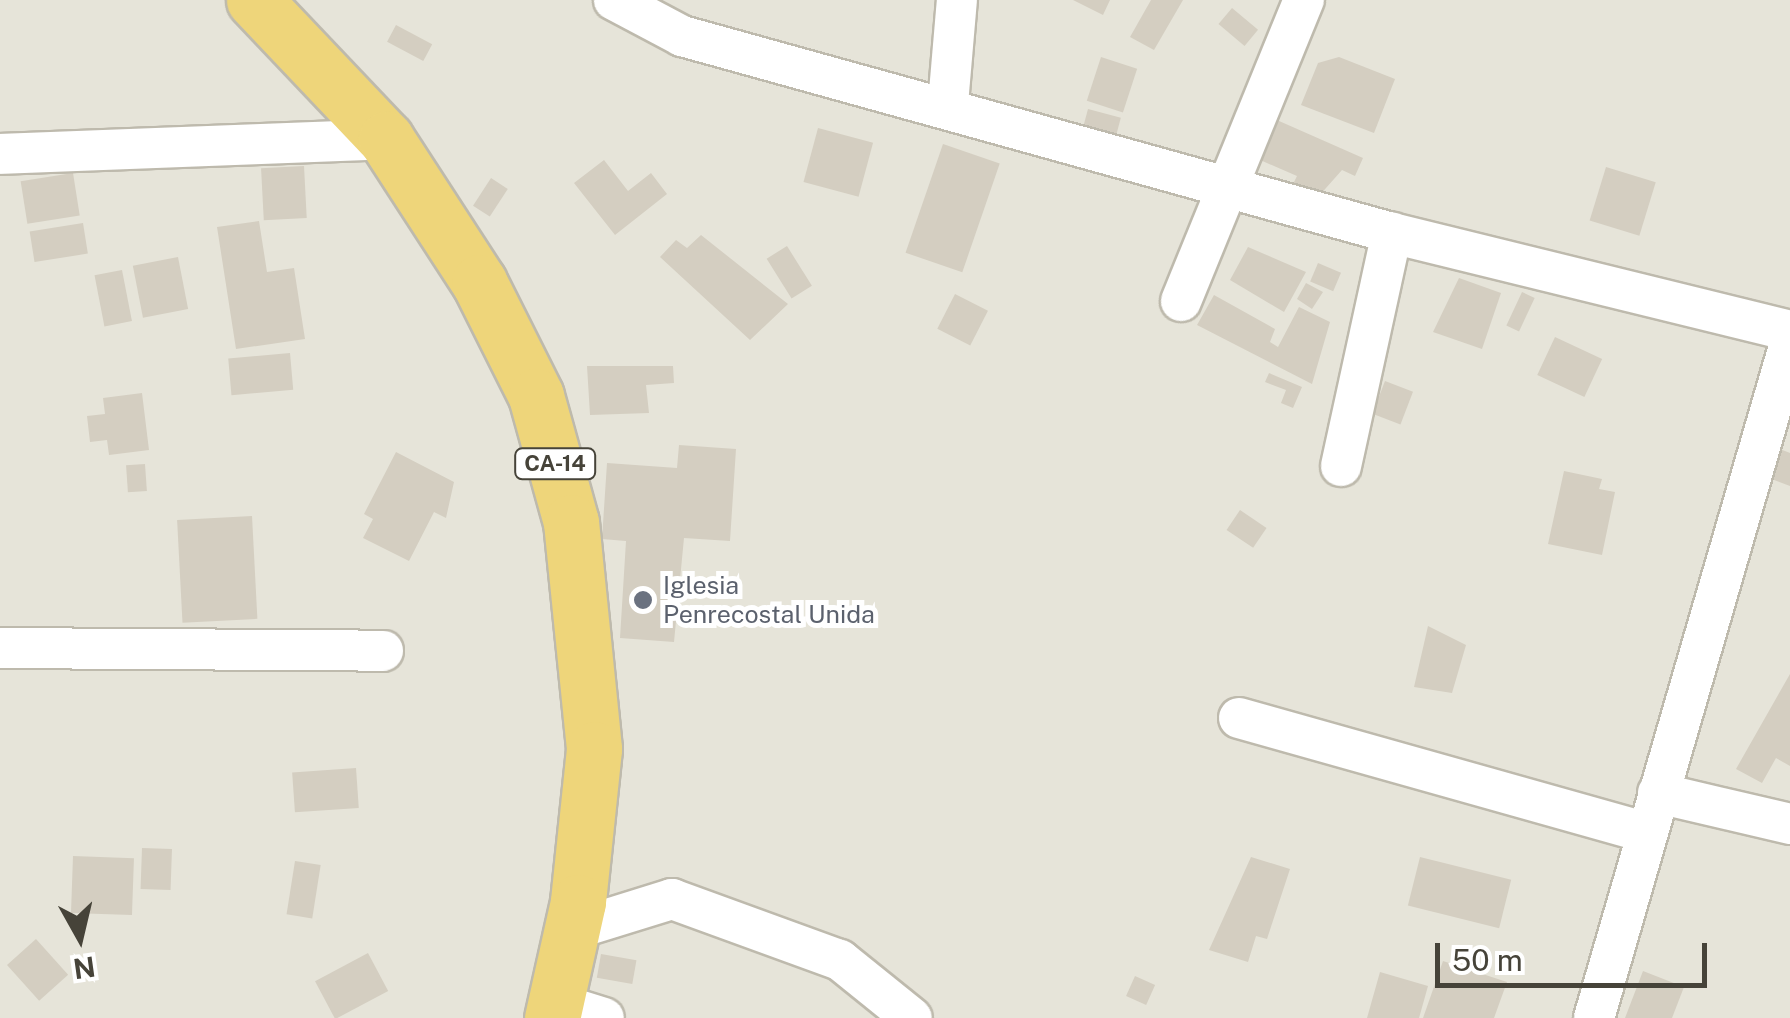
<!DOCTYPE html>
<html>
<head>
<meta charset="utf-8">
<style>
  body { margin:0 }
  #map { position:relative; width:1790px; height:1018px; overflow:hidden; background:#f3f1ea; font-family:"Public Sans",sans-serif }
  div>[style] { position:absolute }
  .residential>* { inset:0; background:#e6e4d9; transform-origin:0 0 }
  .building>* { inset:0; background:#d4cec1; transform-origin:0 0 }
  .roads { filter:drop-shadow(2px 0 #bebaad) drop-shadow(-2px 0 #bebaad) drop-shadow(0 2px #bebaad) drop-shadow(0 -2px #bebaad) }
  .minor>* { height:40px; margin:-20px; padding:0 20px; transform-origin:20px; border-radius:20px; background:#fff }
  .highway>* { height:55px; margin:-27.5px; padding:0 27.5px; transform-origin:27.5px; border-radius:27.5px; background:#eed57a }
  .dots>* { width:28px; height:28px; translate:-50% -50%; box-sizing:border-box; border:5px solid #fff; border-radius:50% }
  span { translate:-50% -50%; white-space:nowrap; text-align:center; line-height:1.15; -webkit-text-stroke:10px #fff; paint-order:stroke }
  .shield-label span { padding:2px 8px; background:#fff; border:2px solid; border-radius:8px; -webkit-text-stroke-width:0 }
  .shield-label { font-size:22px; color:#464339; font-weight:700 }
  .worship-label { font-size:25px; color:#5b616d }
  .left { translate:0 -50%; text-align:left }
  .north { position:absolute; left:30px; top:888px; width:100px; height:100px; -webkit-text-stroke:8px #fff; paint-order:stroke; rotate:172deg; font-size:28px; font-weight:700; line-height:40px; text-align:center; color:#464339 }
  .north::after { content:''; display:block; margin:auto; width:35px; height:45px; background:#464339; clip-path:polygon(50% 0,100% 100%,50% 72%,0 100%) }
  .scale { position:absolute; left:1435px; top:943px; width:272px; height:45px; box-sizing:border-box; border:5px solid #464339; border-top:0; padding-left:12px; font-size:30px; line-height:35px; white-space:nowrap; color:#464339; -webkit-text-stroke:8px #fff; paint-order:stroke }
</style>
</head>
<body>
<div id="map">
  <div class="residential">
    <div style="left:0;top:0;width:1790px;height:1018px"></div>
  </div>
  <div class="building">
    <div style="clip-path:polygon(1073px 0,1110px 0,1103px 15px)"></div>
    <div style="clip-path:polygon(1151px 0,1183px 0,1154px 50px,1130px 37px)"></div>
    <div style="left:1232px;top:8px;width:34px;height:21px;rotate:40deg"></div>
    <div style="left:396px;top:25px;width:41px;height:19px;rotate:28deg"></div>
    <div style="left:1101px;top:57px;width:38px;height:46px;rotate:18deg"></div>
    <div style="clip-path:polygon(1339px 57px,1395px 79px,1374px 133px,1301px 105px,1318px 63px)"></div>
    <div style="left:1088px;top:109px;width:34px;height:21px;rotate:15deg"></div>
    <div style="clip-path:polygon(1268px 116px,1363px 158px,1355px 176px,1342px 170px,1318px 197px,1292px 186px,1297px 176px,1251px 156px)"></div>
    <div style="left:818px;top:128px;width:57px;height:56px;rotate:15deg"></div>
    <div style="left:943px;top:144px;width:60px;height:115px;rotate:19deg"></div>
    <div style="clip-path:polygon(604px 160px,628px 191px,651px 173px,667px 194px,615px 235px,574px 183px)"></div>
    <div style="left:304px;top:166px;width:52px;height:43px;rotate:87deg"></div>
    <div style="left:1606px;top:167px;width:52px;height:56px;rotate:17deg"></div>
    <div style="left:73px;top:173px;width:43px;height:53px;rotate:81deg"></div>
    <div style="left:491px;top:178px;width:20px;height:33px;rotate:33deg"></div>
    <div style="clip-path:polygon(259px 221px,267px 272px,294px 268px,305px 339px,236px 349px,217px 227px)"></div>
    <div style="left:83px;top:223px;width:31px;height:54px;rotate:81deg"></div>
    <div style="clip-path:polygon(701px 235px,788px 304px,750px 340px,660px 257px,676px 240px,687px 248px)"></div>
    <div style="left:787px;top:246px;width:47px;height:24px;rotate:58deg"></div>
    <div style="clip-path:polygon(1248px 247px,1306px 272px,1284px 312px,1230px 280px)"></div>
    <div style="left:178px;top:257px;width:53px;height:46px;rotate:79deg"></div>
    <div style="left:1318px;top:263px;width:25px;height:20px;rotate:23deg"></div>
    <div style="left:122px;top:270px;width:52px;height:28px;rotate:79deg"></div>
    <div style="clip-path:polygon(1459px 278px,1501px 293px,1482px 349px,1433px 332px)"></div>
    <div style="clip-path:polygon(1306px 283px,1323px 292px,1312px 309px,1297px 299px)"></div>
    <div style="left:1522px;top:292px;width:14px;height:37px;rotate:25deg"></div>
    <div style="left:955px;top:294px;width:37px;height:39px;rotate:27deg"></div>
    <div style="clip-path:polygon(1214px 295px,1275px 329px,1270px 342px,1278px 347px,1299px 307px,1330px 322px,1312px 384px,1197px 325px)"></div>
    <div style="left:1555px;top:337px;width:52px;height:42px;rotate:25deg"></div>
    <div style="left:290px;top:353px;width:37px;height:62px;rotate:85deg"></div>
    <div style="clip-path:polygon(587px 366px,673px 366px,674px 383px,646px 385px,649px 413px,590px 415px)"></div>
    <div style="clip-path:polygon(1269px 373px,1302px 387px,1293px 408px,1281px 403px,1286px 390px,1265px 382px)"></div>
    <div style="left:1385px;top:381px;width:30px;height:35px;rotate:21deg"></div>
    <div style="clip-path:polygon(142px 393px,149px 450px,109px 455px,107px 440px,90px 442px,87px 416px,105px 414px,103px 398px)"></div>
    <div style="clip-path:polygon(1767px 444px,1790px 453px,1790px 486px,1756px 473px)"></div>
    <div style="clip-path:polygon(679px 445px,736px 449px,730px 541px,684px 538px,674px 642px,620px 638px,626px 541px,602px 539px,607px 463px,677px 468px)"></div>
    <div style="clip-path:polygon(396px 452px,454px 482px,446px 518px,434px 512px,409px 561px,363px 538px,373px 519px,364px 514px)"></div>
    <div style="left:145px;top:464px;width:27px;height:19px;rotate:86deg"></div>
    <div style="clip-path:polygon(1564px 471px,1602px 479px,1599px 489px,1615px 492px,1602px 555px,1548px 544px)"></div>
    <div style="left:1240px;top:510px;width:32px;height:24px;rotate:34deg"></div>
    <div style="left:252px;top:516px;width:103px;height:75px;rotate:87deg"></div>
    <div style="clip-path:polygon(1428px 626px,1466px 645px,1452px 693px,1414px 687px)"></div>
    <div style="clip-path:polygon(1790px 674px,1790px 766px,1776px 758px,1762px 783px,1736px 769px)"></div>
    <div style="left:356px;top:768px;width:40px;height:64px;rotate:86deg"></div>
    <div style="left:142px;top:848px;width:30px;height:41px;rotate:2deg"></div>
    <div style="left:73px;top:856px;width:61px;height:57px;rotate:2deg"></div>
    <div style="clip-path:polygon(1251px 857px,1290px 869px,1267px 939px,1256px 936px,1248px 962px,1209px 950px)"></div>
    <div style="left:1420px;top:857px;width:94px;height:50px;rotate:14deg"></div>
    <div style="left:295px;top:861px;width:26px;height:54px;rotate:9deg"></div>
    <div style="left:36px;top:939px;width:48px;height:39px;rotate:48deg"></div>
    <div style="left:368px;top:953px;width:43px;height:60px;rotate:62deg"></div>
    <div style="left:601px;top:954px;width:36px;height:24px;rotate:10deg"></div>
    <div style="clip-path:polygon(1443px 961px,1507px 982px,1494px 1018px,1423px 1018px)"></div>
    <div style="clip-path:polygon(1643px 971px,1684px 987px,1672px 1018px,1625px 1018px)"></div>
    <div style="clip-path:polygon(1380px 972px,1428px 986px,1419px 1018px,1367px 1018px)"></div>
    <div style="left:1135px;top:976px;width:22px;height:22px;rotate:24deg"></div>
  </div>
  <div class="roads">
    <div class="minor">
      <div style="left:614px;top:0;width:77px;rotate:27.9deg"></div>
      <div style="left:682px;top:36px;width:737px;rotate:15.51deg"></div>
      <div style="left:1392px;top:233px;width:410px;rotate:13.8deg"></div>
      <div style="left:948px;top:104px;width:104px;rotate:-85.1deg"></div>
      <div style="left:0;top:154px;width:386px;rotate:-2.2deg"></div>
      <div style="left:1181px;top:301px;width:325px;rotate:-67.8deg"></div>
      <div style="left:1341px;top:466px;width:239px;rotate:-77.7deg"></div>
      <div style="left:0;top:648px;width:383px;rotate:0.4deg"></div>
      <div style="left:1239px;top:718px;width:421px;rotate:15.7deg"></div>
      <div style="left:1658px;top:793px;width:136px;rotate:13.2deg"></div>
      <div style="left:572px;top:930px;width:105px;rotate:-17.2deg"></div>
      <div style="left:672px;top:899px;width:179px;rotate:20deg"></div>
      <div style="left:840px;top:960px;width:92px;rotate:38.9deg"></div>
      <div style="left:556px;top:1003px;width:50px;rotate:17.4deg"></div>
      <div style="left:1594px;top:1018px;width:703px;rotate:-73.81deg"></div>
    </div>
    <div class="highway">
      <div style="left:254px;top:0;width:192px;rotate:46.5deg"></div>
      <div style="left:386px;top:139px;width:171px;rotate:57deg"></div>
      <div style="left:479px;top:282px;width:127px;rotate:63.4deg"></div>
      <div style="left:536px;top:396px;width:131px;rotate:74.5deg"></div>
      <div style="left:571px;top:522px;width:228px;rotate:84.2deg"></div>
      <div style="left:594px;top:749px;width:154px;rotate:96deg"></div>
      <div style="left:578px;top:902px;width:119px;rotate:102.6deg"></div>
    </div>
  </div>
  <div class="dots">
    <div style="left:643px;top:600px;background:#6b7280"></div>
  </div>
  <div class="shield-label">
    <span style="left:555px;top:464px">CA-14</span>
  </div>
  <div class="worship-label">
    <span class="left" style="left:663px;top:600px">Iglesia<br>Penrecostal Unida</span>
  </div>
  <div class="north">N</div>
  <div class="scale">50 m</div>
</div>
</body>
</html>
